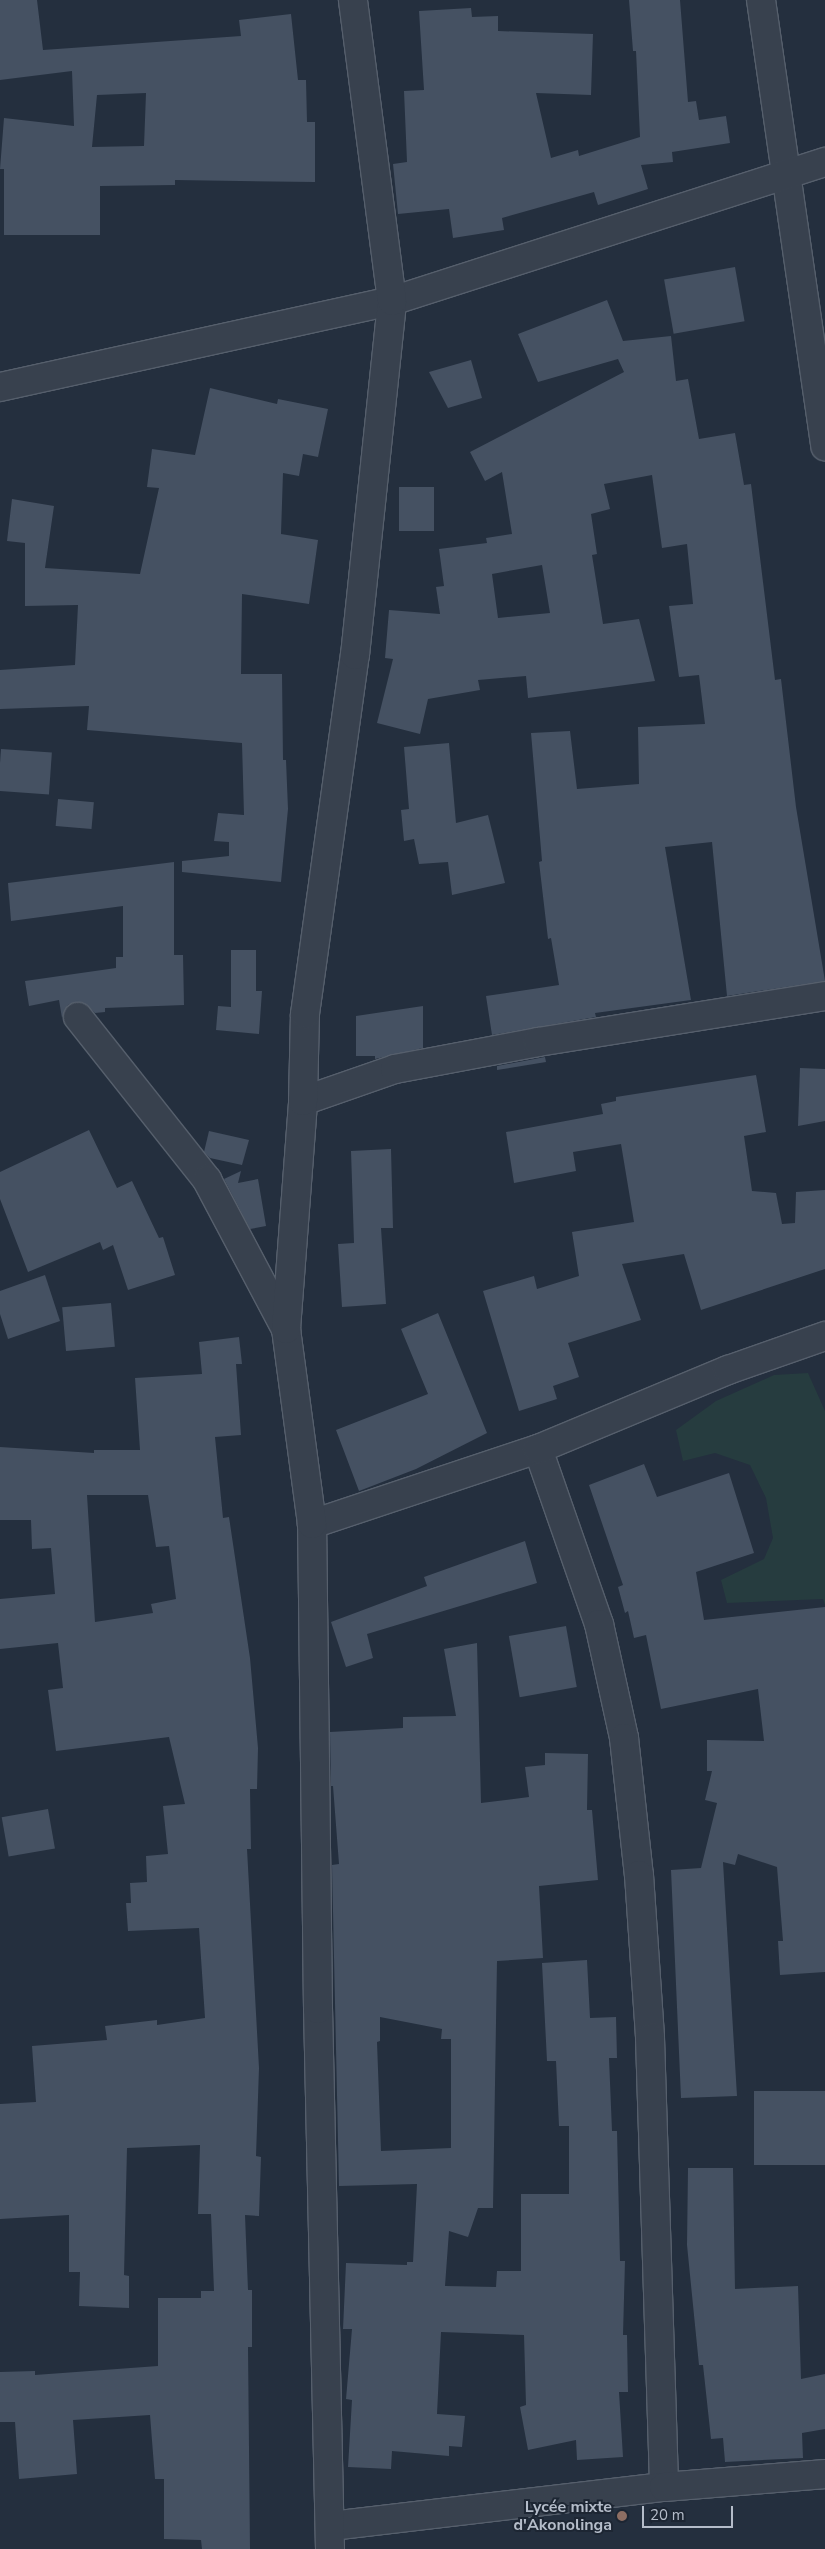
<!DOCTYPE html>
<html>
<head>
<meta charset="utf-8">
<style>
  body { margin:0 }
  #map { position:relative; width:825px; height:2549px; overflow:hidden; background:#242f3e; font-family:"Nunito Sans",sans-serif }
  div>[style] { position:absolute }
  .green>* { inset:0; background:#263c3f }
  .building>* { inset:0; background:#455162; transform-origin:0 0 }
  .roads { filter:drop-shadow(1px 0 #565f6c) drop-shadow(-1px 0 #565f6c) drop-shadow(0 1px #565f6c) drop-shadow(0 -1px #565f6c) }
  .minor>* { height:28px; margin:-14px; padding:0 14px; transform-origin:14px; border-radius:14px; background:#38414e }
  .dots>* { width:14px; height:14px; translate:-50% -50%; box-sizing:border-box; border:2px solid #1d2633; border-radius:50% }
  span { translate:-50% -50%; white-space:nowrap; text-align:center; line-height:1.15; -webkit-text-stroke:4px #1d2633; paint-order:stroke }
  .poi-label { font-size:16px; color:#b4bcc9; font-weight:700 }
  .right { translate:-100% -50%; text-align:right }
  .scale { position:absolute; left:642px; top:2506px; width:91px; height:22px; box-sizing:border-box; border:2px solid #b4bcc9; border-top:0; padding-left:6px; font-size:15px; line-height:18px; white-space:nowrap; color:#b4bcc9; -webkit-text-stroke:4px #1d2633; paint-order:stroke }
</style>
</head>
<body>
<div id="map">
  <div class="green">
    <div style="clip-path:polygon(808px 1373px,825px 1411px,825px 1605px,823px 1599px,727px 1603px,721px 1580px,764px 1559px,773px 1538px,766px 1498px,750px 1465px,715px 1453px,683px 1461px,676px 1430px,716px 1401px,774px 1375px)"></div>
  </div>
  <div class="building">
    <div style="clip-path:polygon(evenodd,0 0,37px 0,43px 50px,241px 36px,239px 20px,291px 14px,298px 80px,306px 80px,307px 122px,315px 122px,315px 182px,175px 180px,175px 185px,100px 186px,100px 235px,4px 235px,4px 169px,0 169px,4px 118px,74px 126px,72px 71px,0 80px,0 0,146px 93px,144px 146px,92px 147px,97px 95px,146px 93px)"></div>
    <div style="clip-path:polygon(629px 0,680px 0,688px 102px,696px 101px,699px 120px,726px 116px,730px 143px,672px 152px,673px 162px,641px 165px,648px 189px,598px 205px,594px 192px,502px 218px,504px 230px,453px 238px,449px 209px,398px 214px,393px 164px,407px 162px,404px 91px,424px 90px,419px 11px,471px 8px,472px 17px,498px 16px,498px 31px,593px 34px,591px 95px,536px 93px,551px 158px,578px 150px,579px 156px,640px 137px,636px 51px,633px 51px)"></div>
    <div style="left:735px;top:267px;width:55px;height:72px;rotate:80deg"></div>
    <div style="clip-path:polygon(evenodd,607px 300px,623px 341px,671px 336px,676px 381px,688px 379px,699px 439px,735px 433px,744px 485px,751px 484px,775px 680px,781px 679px,796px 807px,825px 981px,727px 996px,712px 842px,665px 847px,691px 1000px,595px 1013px,596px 1017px,492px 1035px,486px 996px,559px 985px,551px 938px,548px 939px,539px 862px,542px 861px,531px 733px,570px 731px,577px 789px,639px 784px,638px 727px,705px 724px,699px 675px,679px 677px,669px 606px,693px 604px,687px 544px,662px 548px,652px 475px,604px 484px,610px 509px,591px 514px,597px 554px,592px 555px,603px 624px,639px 619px,655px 681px,528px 698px,526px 676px,478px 680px,480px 690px,428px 699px,420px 734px,377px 723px,393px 659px,385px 658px,389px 610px,440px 614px,436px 587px,444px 586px,439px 549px,487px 543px,486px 538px,512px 534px,502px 472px,485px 481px,470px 452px,624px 372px,618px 359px,538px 382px,518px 334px,607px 300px,542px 565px,550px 613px,498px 618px,492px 574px,542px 565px)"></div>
    <div style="clip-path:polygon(471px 360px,482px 398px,448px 408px,429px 372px)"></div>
    <div style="clip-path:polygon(210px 388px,277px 404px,278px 399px,328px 409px,318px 457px,303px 454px,299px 476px,283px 473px,281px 534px,318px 540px,309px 604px,242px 594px,241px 674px,282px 674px,283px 760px,286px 760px,288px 809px,281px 882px,182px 872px,182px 861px,229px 856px,229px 842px,214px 841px,218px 813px,244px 815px,242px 743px,87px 730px,89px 706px,0 709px,0 670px,75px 665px,78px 605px,25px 606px,25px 543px,7px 541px,12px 499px,54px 506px,45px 568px,140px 574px,159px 488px,147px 487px,152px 449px,195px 455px)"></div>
    <div style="left:399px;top:487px;width:35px;height:44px"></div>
    <div style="clip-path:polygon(449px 743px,456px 823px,488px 815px,505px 883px,452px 895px,448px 862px,419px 864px,414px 839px,404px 841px,401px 810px,409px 809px,404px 747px)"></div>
    <div style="left:1px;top:749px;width:51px;height:42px;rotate:4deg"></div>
    <div style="left:58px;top:799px;width:36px;height:27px;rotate:5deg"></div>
    <div style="clip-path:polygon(174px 862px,174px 955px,183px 955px,184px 1005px,105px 1008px,105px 1012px,95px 1013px,84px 1003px,76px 1002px,68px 1005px,62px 1018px,59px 1000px,29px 1006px,25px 981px,116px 968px,116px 957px,123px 957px,123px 906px,11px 921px,8px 883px)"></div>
    <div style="clip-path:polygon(231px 950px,256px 950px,256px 991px,262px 991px,259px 1034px,216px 1030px,218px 1006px,231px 1007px)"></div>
    <div style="clip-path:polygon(423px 1006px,423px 1048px,375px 1059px,375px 1056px,356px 1056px,356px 1016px)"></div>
    <div style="clip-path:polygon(545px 1057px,546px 1062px,497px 1070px,497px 1066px)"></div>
    <div style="clip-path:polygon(800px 1068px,825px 1069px,825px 1121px,798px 1126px)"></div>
    <div style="clip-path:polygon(756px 1075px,766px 1132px,744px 1136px,752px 1191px,776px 1193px,782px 1224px,795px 1223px,796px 1192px,825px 1190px,825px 1269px,701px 1310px,684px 1254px,622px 1264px,641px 1320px,568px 1343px,579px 1377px,553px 1386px,557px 1399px,519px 1411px,483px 1291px,534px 1276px,537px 1289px,579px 1276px,572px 1232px,634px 1222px,621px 1144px,573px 1152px,576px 1171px,514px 1183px,506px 1132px,603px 1114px,601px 1104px,616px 1101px,616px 1097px)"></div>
    <div style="clip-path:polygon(89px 1130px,117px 1188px,132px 1181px,159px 1238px,163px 1237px,175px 1275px,128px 1290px,113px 1245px,103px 1250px,100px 1242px,28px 1272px,0 1199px,0 1172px)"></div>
    <div style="clip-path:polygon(209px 1131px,249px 1140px,242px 1165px,210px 1158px,204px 1152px)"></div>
    <div style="clip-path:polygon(391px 1149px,393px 1228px,381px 1228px,386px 1304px,342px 1307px,338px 1244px,354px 1243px,351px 1151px)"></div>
    <div style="clip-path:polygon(241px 1171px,238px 1183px,258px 1179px,266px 1226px,250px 1229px,224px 1179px)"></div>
    <div style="clip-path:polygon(45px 1275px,60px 1321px,8px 1339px,0 1314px,0 1291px)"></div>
    <div style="left:111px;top:1303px;width:44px;height:49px;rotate:85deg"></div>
    <div style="clip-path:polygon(438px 1313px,487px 1433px,416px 1469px,359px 1491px,336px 1430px,428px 1394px,401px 1329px)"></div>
    <div style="clip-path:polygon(evenodd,239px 1337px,242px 1364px,236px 1364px,241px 1435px,215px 1437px,223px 1518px,229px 1517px,250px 1658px,258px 1748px,257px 1789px,250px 1789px,251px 1849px,247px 1849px,259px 2068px,256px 2156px,261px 2157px,259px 2216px,245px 2215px,248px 2290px,252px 2290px,252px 2347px,248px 2347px,250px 2549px,202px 2549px,201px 2540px,164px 2539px,164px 2479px,155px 2479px,150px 2415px,73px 2420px,77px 2474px,19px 2479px,15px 2422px,0 2422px,0 2372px,35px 2371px,35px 2375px,158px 2366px,158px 2298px,201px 2298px,201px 2291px,214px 2291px,211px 2214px,198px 2214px,200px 2145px,127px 2148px,124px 2275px,129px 2276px,129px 2308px,79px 2306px,80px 2272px,69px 2272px,69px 2215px,0 2219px,0 2104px,36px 2102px,32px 2046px,107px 2040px,105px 2026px,157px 2020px,157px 2025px,205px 2018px,199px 1928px,128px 1931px,126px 1903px,131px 1903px,130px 1883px,147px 1882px,146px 1856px,168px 1854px,163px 1806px,185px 1804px,169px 1737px,56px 1751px,48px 1690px,63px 1688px,58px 1643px,0 1649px,0 1599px,55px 1594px,51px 1548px,32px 1549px,31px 1520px,0 1520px,0 1447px,94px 1453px,94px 1450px,140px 1450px,135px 1378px,202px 1374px,199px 1342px,239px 1337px,87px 1495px,148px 1495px,156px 1547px,169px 1546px,176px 1599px,151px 1604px,153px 1613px,95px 1622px,87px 1495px)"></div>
    <div style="clip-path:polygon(644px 1464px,657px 1497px,729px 1473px,754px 1553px,696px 1572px,704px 1620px,825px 1607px,825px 1972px,780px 1975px,778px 1941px,783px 1941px,777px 1867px,738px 1854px,735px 1865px,723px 1862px,737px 2096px,681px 2098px,671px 1870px,701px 1868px,717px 1803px,705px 1800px,712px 1771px,707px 1771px,707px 1740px,764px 1741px,758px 1689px,661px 1709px,646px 1635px,634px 1638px,628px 1611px,625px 1613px,618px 1587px,623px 1585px,589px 1485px)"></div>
    <div style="clip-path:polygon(525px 1541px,537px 1583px,367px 1634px,373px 1658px,346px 1667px,331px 1622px,427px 1586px,424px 1577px)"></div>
    <div style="left:566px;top:1626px;width:62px;height:58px;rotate:80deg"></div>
    <div style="clip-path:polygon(evenodd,477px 1643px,481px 1803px,529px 1797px,525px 1767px,545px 1765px,545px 1753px,588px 1754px,587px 1810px,592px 1810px,598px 1880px,539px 1886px,543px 1958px,497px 1961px,493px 2208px,478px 2208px,468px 2237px,449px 2231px,445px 2286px,496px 2287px,497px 2271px,521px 2271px,521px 2194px,569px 2194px,569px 2126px,559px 2126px,556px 2061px,547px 2061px,542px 1963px,587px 1960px,590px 2018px,616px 2017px,617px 2058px,609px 2058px,612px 2131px,617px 2131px,620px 2261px,625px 2261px,623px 2335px,627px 2335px,628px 2392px,619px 2392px,623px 2457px,577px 2460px,576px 2440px,528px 2450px,520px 2407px,526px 2405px,524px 2335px,441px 2332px,437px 2414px,465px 2416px,462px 2447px,449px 2446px,449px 2456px,392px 2451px,391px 2469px,348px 2467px,352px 2400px,346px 2399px,352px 2329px,343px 2329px,346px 2263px,407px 2265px,407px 2262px,413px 2262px,417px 2184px,339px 2186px,332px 1865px,339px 1864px,333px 1786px,331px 1786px,330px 1732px,403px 1728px,403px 1717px,456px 1716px,444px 1649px,477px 1643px,380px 2017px,442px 2029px,441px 2039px,451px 2039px,451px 2148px,381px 2151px,377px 2042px,380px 2041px,380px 2017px)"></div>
    <div style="left:48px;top:1809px;width:40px;height:47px;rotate:80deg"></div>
    <div style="left:825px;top:2091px;width:74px;height:71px;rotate:90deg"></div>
    <div style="clip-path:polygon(688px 2168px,733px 2168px,735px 2289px,798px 2286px,801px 2379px,825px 2374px,825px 2429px,802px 2433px,803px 2458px,725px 2462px,723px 2438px,711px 2439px,703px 2365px,699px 2365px,687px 2245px)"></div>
  </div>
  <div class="roads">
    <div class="minor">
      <div style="left:761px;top:0;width:451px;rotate:81.8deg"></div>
      <div style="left:0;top:387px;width:401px;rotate:-12.4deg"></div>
      <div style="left:392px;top:301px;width:455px;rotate:-17.8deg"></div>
      <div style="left:78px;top:1017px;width:208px;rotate:51.6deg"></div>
      <div style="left:207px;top:1180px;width:169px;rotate:62.1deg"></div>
      <div style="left:303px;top:1101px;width:97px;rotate:-19.2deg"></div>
      <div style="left:395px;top:1069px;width:146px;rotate:-10.7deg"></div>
      <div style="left:538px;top:1042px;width:291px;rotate:-9.1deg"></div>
      <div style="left:538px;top:1449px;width:185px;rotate:70.8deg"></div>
      <div style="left:599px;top:1624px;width:117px;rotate:77.6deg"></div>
      <div style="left:624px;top:1738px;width:138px;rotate:83.8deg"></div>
      <div style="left:639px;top:1875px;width:163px;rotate:86.1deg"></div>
      <div style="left:650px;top:2038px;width:449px;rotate:88.2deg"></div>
      <div style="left:312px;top:1524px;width:238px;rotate:-18.4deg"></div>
      <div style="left:538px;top:1449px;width:206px;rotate:-22.6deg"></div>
      <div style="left:728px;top:1370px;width:103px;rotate:-19.3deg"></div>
      <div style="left:331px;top:2526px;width:335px;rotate:-6.7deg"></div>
      <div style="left:664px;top:2487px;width:162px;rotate:-4.6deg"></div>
      <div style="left:330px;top:2549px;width:540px;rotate:-91.27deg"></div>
      <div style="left:318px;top:2009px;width:485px;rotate:-90.7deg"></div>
      <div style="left:312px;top:1524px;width:197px;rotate:-97.6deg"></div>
      <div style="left:286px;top:1329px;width:229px;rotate:-85.7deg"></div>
      <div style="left:303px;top:1101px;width:87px;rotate:-88.7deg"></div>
      <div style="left:305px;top:1014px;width:362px;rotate:-82.1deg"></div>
      <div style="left:355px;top:655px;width:356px;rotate:-84deg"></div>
      <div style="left:392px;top:301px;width:304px;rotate:-97.4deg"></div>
    </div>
  </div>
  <div class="dots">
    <div style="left:622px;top:2516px;background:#8d6e63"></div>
  </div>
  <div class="poi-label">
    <span class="right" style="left:612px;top:2516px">Lycée mixte<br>d'Akonolinga</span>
  </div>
  <div class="scale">20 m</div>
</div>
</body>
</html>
